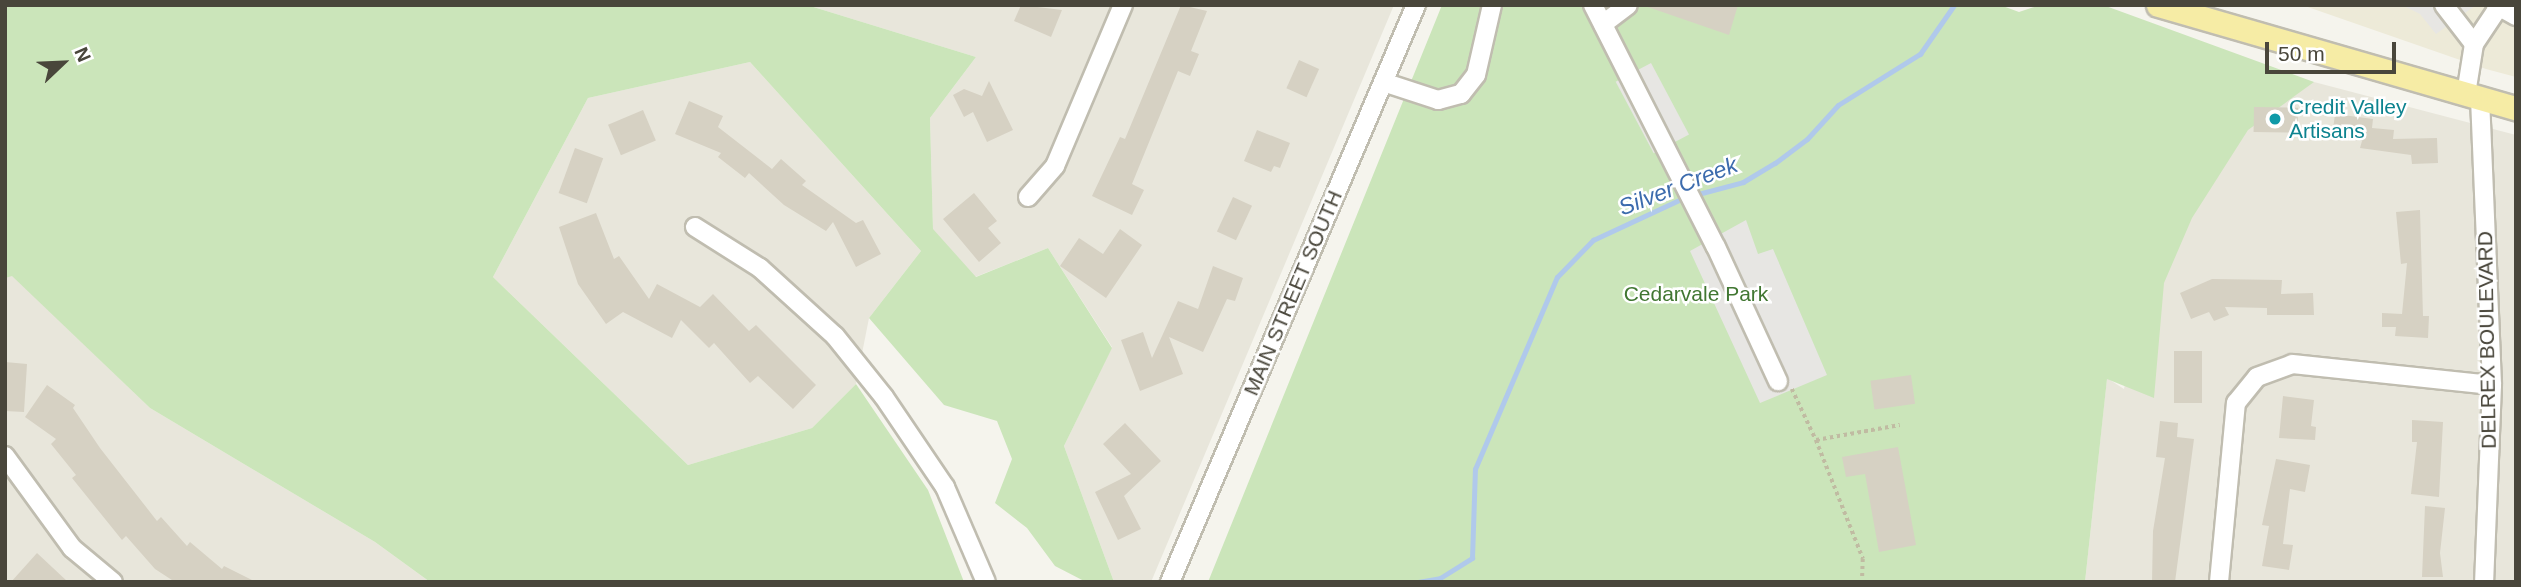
<!DOCTYPE html>
<html>
<head>
<meta charset="utf-8">
<style>
  body { margin:0 }
  #map { position:relative; width:2521px; height:587px; overflow:hidden; background:#f5f4ed; font-family:Arial,sans-serif }
  div>[style] { position:absolute }
  .residential>* { inset:0; background:#e8e6db }
  .education>* { inset:0; background:#edead8 }
  .green>* { inset:0; background:#cbe5ba }
  .parking>* { inset:0; background:#e7e6e3; transform-origin:0 0 }
  .stream>* { height:5px; margin:-2.5px; padding:0 2.5px; transform-origin:2.5px; border-radius:2.5px; background:#b0c9eb }
  .building>* { inset:0; background:#d6d1c3; transform-origin:0 0 }
  .path>* { height:3.5px; margin-top:-1.75px; transform-origin:0; background:repeating-linear-gradient(90deg,#c0bba2 0 3.5px,transparent 0 7px) }
  .roads { filter:drop-shadow(2px 0 #c0bdb0) drop-shadow(-2px 0 #c0bdb0) drop-shadow(0 2px #c0bdb0) drop-shadow(0 -2px #c0bdb0) }
  .minor>* { height:18px; margin:-9px; padding:0 9px; transform-origin:9px; border-radius:9px; background:#fff }
  .major>* { height:23px; margin:-11.5px; padding:0 11.5px; transform-origin:11.5px; border-radius:11.5px; background:#f6eca5 }
  .dots>* { width:19px; height:19px; translate:-50% -50%; box-sizing:border-box; border:4px solid #fff; border-radius:50% }
  span { translate:-50% -50%; white-space:nowrap; text-align:center; line-height:1.15; -webkit-text-stroke:5px #fff; paint-order:stroke }
  .culture-label { font-size:21px; color:#0d838f }
  .left { translate:0 -50%; text-align:left }
  .street-label { font-size:21px; color:#49463b }
  .park-label { font-size:21px; color:#417732 }
  .water-label { font-size:23px; color:#3c6bad; font-style:italic }
  .frame { position:absolute; inset:0; border:7px solid #49463b; pointer-events:none }
  .north { position:absolute; left:28px; top:28px; width:70px; height:70px; -webkit-text-stroke:5px #fff; paint-order:stroke; rotate:67deg; font-size:19px; font-weight:700; line-height:28px; text-align:center; color:#49463b }
  .north::after { content:''; display:block; margin:auto; width:24px; height:32px; background:#49463b; clip-path:polygon(50% 0,100% 100%,50% 72%,0 100%) }
  .scale { position:absolute; left:2265px; top:42px; width:131px; height:32px; box-sizing:border-box; border:4px solid #49463b; border-top:0; padding-left:9px; font-size:21px; line-height:24px; white-space:nowrap; color:#49463b; -webkit-text-stroke:5px #fff; paint-order:stroke }
</style>
</head>
<body>
<div id="map">
  <div class="residential">
    <div style="clip-path:polygon(807px 5px,1394px 5px,1151px 582px,1114px 582px,1064px 446px,1112px 347px,1048px 248px,975px 277px,933px 230px,930px 118px,976px 57px)"></div>
    <div style="clip-path:polygon(750px 62px,921px 251px,869px 318px,856px 384px,812px 428px,688px 465px,493px 277px,588px 98px)"></div>
    <div style="clip-path:polygon(2184px 64px,2314px 82px,2516px 135px,2516px 582px,2085px 582px,2107px 378px,2124px 389px)"></div>
    <div style="clip-path:polygon(12px 275px,150px 408px,375px 542px,430px 582px,5px 582px,5px 278px)"></div>
  </div>
  <div class="education">
    <div style="clip-path:polygon(2302px 5px,2516px 5px,2516px 77px,2486px 69px)"></div>
  </div>
  <div class="green">
    <div style="clip-path:polygon(5px 5px,807px 5px,976px 57px,930px 118px,933px 229px,976px 277px,1048px 248px,1112px 348px,1064px 446px,1114px 582px,1086px 582px,1055px 566px,1027px 528px,995px 503px,1012px 459px,997px 421px,944px 405px,869px 318px,921px 251px,750px 62px,588px 98px,493px 277px,688px 465px,812px 428px,856px 384px,928px 490px,964px 582px,430px 582px,375px 542px,150px 408px,12px 276px,5px 278px)"></div>
    <div style="clip-path:polygon(1442px 5px,2000px 5px,2019px 12px,2040px 5px,2103px 5px,2314px 82px,2248px 130px,2192px 218px,2164px 283px,2154px 398px,2107px 379px,2085px 582px,1208px 582px)"></div>
  </div>
  <div class="parking">
    <div style="clip-path:polygon(2402px 5px,2476px 5px,2436px 34px,2420px 14px)"></div>
    <div style="left:1651px;top:63px;width:81px;height:40px;rotate:62deg"></div>
    <div style="clip-path:polygon(1746px 220px,1758px 254px,1773px 249px,1827px 375px,1760px 403px,1690px 251px)"></div>
  </div>
  <div class="stream">
    <div style="left:1418px;top:582px;width:22px;rotate:-10deg"></div>
    <div style="left:1440px;top:578px;width:38px;rotate:-32deg"></div>
    <div style="left:1472px;top:558px;width:89px;rotate:-88.1deg"></div>
    <div style="left:1475px;top:469px;width:209px;rotate:-66.9deg"></div>
    <div style="left:1557px;top:277px;width:52px;rotate:-45.8deg"></div>
    <div style="left:1593px;top:240px;width:99px;rotate:-25deg"></div>
    <div style="left:1683px;top:198px;width:62px;rotate:-14.9deg"></div>
    <div style="left:1743px;top:182px;width:37px;rotate:-31deg"></div>
    <div style="left:1775px;top:163px;width:40px;rotate:-37deg"></div>
    <div style="left:1807px;top:139px;width:46px;rotate:-47.6deg"></div>
    <div style="left:1838px;top:105px;width:97px;rotate:-31.9deg"></div>
    <div style="left:1920px;top:54px;width:60px;rotate:-55.2deg"></div>
  </div>
  <div class="building">
    <div style="clip-path:polygon(1021px 5px,1062px 10px,1051px 37px,1014px 21px)"></div>
    <div style="clip-path:polygon(1181px 5px,1207px 11px,1191px 51px,1199px 54px,1190px 76px,1178px 71px,1132px 184px,1144px 190px,1132px 215px,1092px 196px,1120px 137px,1125px 139px)"></div>
    <div style="clip-path:polygon(1642px 5px,1738px 5px,1729px 35px)"></div>
    <div style="left:1299px;top:60px;width:22px;height:31px;rotate:24deg"></div>
    <div style="clip-path:polygon(989px 81px,1013px 130px,987px 142px,973px 112px,964px 117px,953px 95px,964px 89px,982px 96px)"></div>
    <div style="clip-path:polygon(689px 101px,723px 116px,718px 127px,772px 169px,781px 159px,806px 181px,802px 185px,856px 223px,863px 220px,881px 254px,856px 267px,833px 222px,826px 231px,784px 205px,749px 173px,745px 178px,718px 157px,721px 153px,675px 134px)"></div>
    <div style="left:2254px;top:107px;width:44px;height:25px;rotate:1deg"></div>
    <div style="left:643px;top:110px;width:33px;height:38px;rotate:67deg"></div>
    <div style="clip-path:polygon(2335px 114px,2373px 119px,2372px 128px,2394px 130px,2393px 139px,2437px 138px,2438px 163px,2412px 164px,2411px 155px,2360px 148px,2362px 141px,2332px 137px)"></div>
    <div style="clip-path:polygon(1257px 130px,1290px 143px,1280px 168px,1274px 166px,1271px 172px,1244px 161px)"></div>
    <div style="left:575px;top:148px;width:30px;height:48px;rotate:20deg"></div>
    <div style="clip-path:polygon(974px 193px,997px 221px,988px 228px,1001px 243px,979px 262px,943px 219px)"></div>
    <div style="left:1233px;top:197px;width:21px;height:38px;rotate:25deg"></div>
    <div style="clip-path:polygon(2420px 210px,2423px 316px,2429px 316px,2428px 338px,2395px 336px,2396px 327px,2382px 327px,2382px 313px,2402px 314px,2407px 263px,2401px 264px,2396px 212px)"></div>
    <div style="clip-path:polygon(596px 213px,614px 259px,619px 256px,649px 299px,657px 284px,700px 307px,713px 294px,749px 331px,756px 325px,816px 385px,793px 409px,758px 376px,750px 383px,714px 343px,709px 348px,681px 320px,672px 338px,623px 312px,606px 324px,578px 284px,559px 227px)"></div>
    <div style="clip-path:polygon(1120px 229px,1142px 245px,1106px 298px,1060px 266px,1079px 238px,1103px 254px)"></div>
    <div style="clip-path:polygon(1213px 266px,1243px 278px,1235px 301px,1227px 299px,1203px 352px,1169px 337px,1183px 374px,1140px 391px,1121px 340px,1143px 332px,1152px 358px,1178px 301px,1198px 309px)"></div>
    <div style="clip-path:polygon(2212px 279px,2282px 280px,2281px 294px,2313px 293px,2314px 315px,2267px 315px,2267px 308px,2225px 307px,2229px 315px,2214px 321px,2209px 312px,2191px 319px,2180px 293px)"></div>
    <div style="left:2174px;top:351px;width:28px;height:52px"></div>
    <div style="clip-path:polygon(5px 362px,27px 364px,24px 412px,5px 411px)"></div>
    <div style="left:1911px;top:375px;width:29px;height:41px;rotate:82deg"></div>
    <div style="clip-path:polygon(47px 385px,75px 405px,73px 408px,100px 448px,157px 521px,161px 517px,187px 546px,190px 542px,222px 569px,224px 566px,256px 582px,175px 582px,155px 569px,126px 536px,122px 540px,72px 478px,76px 475px,51px 444px,56px 439px,25px 417px)"></div>
    <div style="clip-path:polygon(2283px 396px,2314px 400px,2311px 426px,2316px 427px,2315px 440px,2279px 438px)"></div>
    <div style="clip-path:polygon(2412px 420px,2443px 422px,2439px 497px,2411px 494px,2417px 442px,2412px 442px)"></div>
    <div style="clip-path:polygon(2160px 421px,2178px 423px,2177px 437px,2194px 439px,2175px 582px,2152px 582px,2153px 531px,2165px 458px,2156px 457px)"></div>
    <div style="clip-path:polygon(1125px 423px,1161px 461px,1124px 496px,1141px 529px,1118px 540px,1095px 492px,1131px 474px,1103px 444px)"></div>
    <div style="clip-path:polygon(1898px 447px,1916px 545px,1879px 552px,1865px 474px,1846px 477px,1842px 457px)"></div>
    <div style="clip-path:polygon(2276px 459px,2310px 465px,2305px 492px,2290px 489px,2283px 544px,2293px 545px,2289px 570px,2262px 566px,2269px 526px,2262px 525px)"></div>
    <div style="clip-path:polygon(2425px 506px,2445px 508px,2440px 553px,2443px 577px,2422px 577px)"></div>
    <div style="clip-path:polygon(37px 553px,68px 582px,11px 582px)"></div>
  </div>
  <div class="path">
    <div style="left:1792px;top:389px;width:56px;rotate:64.8deg"></div>
    <div style="left:1816px;top:440px;width:85px;rotate:-10.1deg"></div>
    <div style="left:1816px;top:440px;width:128px;rotate:68.4deg"></div>
    <div style="left:1863px;top:559px;width:23px;rotate:92deg"></div>
  </div>
  <div class="roads">
    <div class="minor">
      <div style="left:1593px;top:5px;width:271px;rotate:63.1deg"></div>
      <div style="left:1716px;top:247px;width:148px;rotate:65.2deg"></div>
      <div style="left:2444px;top:5px;width:49px;rotate:52.4deg"></div>
      <div style="left:2474px;top:44px;width:51px;rotate:99.1deg"></div>
      <div style="left:2496px;top:5px;width:23px;rotate:29deg"></div>
      <div style="left:1603px;top:24px;width:31px;rotate:-37deg"></div>
      <div style="left:2474px;top:44px;width:43px;rotate:-56.3deg"></div>
      <div style="left:1383px;top:82px;width:58px;rotate:18.1deg"></div>
      <div style="left:1438px;top:100px;width:24px;rotate:-15deg"></div>
      <div style="left:1461px;top:94px;width:24px;rotate:-52deg"></div>
      <div style="left:1476px;top:75px;width:72px;rotate:-77.1deg"></div>
      <div style="left:2480px;top:98px;width:287px;rotate:87.6deg"></div>
      <div style="left:2492px;top:385px;width:197px;rotate:92.3deg"></div>
      <div style="left:1028px;top:197px;width:41px;rotate:-48.9deg"></div>
      <div style="left:1055px;top:166px;width:175px;rotate:-67.1deg"></div>
      <div style="left:695px;top:227px;width:77px;rotate:32.2deg"></div>
      <div style="left:760px;top:268px;width:101px;rotate:42.2deg"></div>
      <div style="left:835px;top:336px;width:78px;rotate:51.2deg"></div>
      <div style="left:884px;top:397px;width:109px;rotate:55.9deg"></div>
      <div style="left:945px;top:487px;width:103px;rotate:66.7deg"></div>
      <div style="left:5px;top:456px;width:114px;rotate:53.9deg"></div>
      <div style="left:72px;top:548px;width:53px;rotate:39.7deg"></div>
      <div style="left:1170px;top:582px;width:627px;rotate:-66.91deg"></div>
      <div style="left:2219px;top:582px;width:180px;rotate:-84.6deg"></div>
      <div style="left:2236px;top:403px;width:33px;rotate:-51deg"></div>
      <div style="left:2257px;top:377px;width:37px;rotate:-20deg"></div>
      <div style="left:2292px;top:364px;width:201px;rotate:6deg"></div>
    </div>
    <div class="major">
      <div style="left:2158px;top:5px;width:373px;rotate:16.1deg"></div>
    </div>
  </div>
  <div class="dots">
    <div style="left:2275px;top:119px;background:#0f9aa8"></div>
  </div>
  <div class="culture-label">
    <span class="left" style="left:2289px;top:119px">Credit Valley<br>Artisans</span>
  </div>
  <div class="street-label">
    <span style="left:1293px;top:293px;rotate:-67deg">MAIN STREET SOUTH</span>
    <span style="left:2487px;top:340px;rotate:-91deg">DELREX BOULEVARD</span>
  </div>
  <div class="park-label">
    <span style="left:1696px;top:294px">Cedarvale Park</span>
  </div>
  <div class="water-label">
    <span style="left:1678px;top:186px;rotate:-21deg">Silver Creek</span>
  </div>
  <div class="frame"></div>
  <div class="north">N</div>
  <div class="scale">50 m</div>
</div>
</body>
</html>
